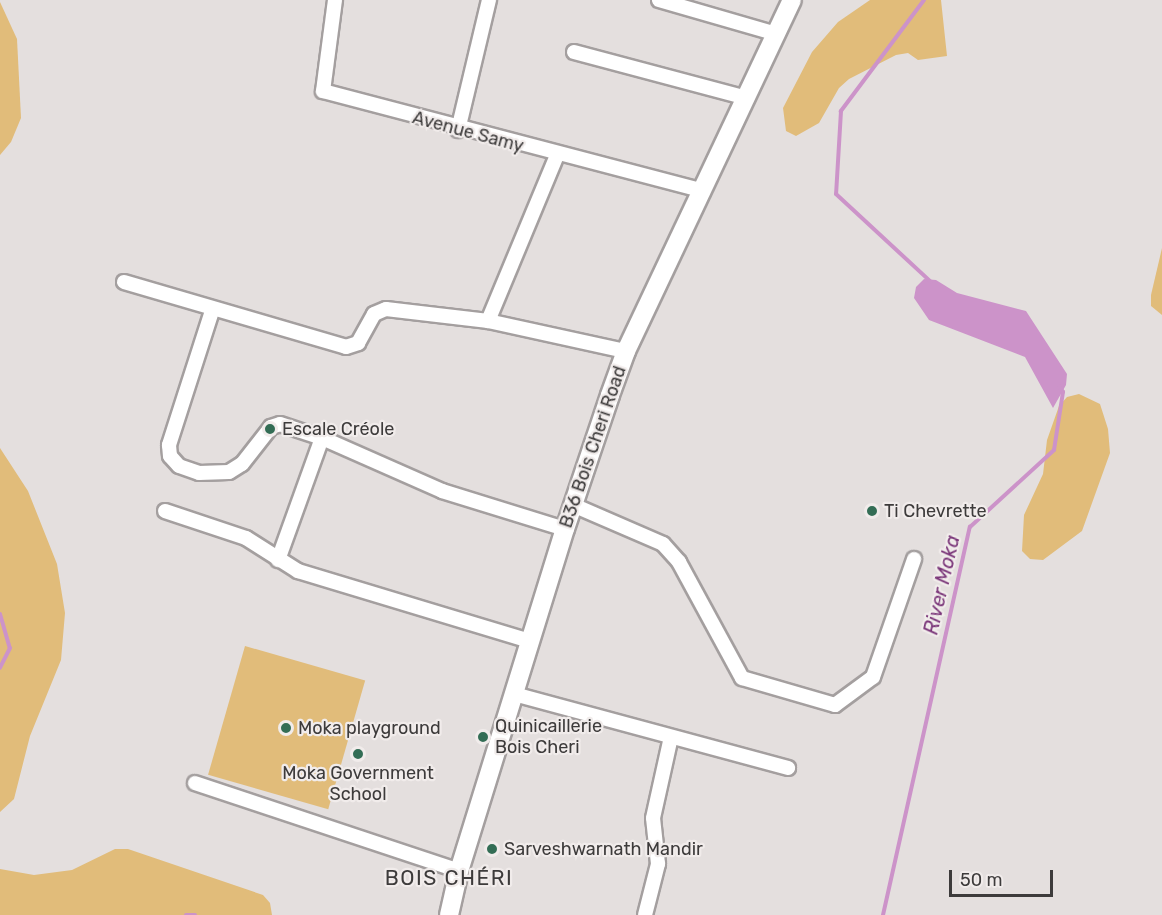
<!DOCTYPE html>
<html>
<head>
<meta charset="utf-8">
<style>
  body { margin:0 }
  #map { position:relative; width:1162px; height:915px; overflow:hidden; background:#e4dfde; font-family:Rubik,sans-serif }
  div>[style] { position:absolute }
  .green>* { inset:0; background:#e1bc7a; transform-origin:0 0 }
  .water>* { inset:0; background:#cc93c9 }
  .stream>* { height:4px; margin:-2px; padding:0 2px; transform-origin:2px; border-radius:2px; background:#cc93c9 }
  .roads { filter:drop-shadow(2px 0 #a49f9f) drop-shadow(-2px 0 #a49f9f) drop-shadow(0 2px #a49f9f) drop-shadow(0 -2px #a49f9f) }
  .street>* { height:14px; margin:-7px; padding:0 7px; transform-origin:7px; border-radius:7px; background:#fff }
  .secondary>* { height:18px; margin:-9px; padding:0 9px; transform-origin:9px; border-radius:9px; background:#fff }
  .dots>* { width:16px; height:16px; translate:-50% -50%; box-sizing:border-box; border:3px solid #f1eceb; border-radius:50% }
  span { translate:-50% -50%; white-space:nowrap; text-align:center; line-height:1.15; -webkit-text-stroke:4.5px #f1eceb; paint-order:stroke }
  .street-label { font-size:18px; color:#3d3b3b }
  .poi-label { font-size:18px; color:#3d3b3b }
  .left { translate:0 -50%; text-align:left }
  .water-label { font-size:20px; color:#7a3679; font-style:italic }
  .quarter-label { font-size:21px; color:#3d3b3b; letter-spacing:1.5px }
  .scale { position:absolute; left:949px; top:870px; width:104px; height:27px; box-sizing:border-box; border:3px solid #3d3b3b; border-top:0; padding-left:8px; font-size:18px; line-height:21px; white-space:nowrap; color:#3d3b3b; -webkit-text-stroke:4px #f1eceb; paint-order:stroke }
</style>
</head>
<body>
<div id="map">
  <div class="green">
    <div style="clip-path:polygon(870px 0,941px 0,947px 56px,918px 60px,908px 53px,896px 55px,849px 79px,839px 88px,819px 123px,796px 136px,786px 131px,783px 108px,812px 52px,838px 22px)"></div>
    <div style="clip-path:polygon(0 2px,17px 39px,21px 118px,11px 142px,0 155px)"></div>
    <div style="clip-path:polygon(1162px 248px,1162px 315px,1151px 306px,1151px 295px)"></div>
    <div style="clip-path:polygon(1079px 394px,1100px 404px,1108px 429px,1110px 453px,1082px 531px,1043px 560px,1030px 559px,1022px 551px,1024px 515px,1043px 474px,1047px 440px,1059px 406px,1067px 397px)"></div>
    <div style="clip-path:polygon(0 448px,28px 491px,57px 564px,65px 613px,61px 660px,30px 736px,14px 799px,0 812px)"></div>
    <div style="left:245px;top:646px;width:125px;height:134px;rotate:16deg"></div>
    <div style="clip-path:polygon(115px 849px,128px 849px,263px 895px,270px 903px,272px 915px,0 915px,0 869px,34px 875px,72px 870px)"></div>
  </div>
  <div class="water">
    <div style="clip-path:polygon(924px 279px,936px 280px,957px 293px,1026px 311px,1067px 374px,1066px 385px,1053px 408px,1025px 357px,929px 320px,914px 298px,916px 287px)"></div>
  </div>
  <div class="stream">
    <div style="left:924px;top:0;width:139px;rotate:126.8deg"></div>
    <div style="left:841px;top:111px;width:83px;rotate:93.4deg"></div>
    <div style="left:836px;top:194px;width:129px;rotate:42.8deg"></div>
    <div style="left:0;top:614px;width:35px;rotate:74deg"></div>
    <div style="left:10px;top:648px;width:22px;rotate:117deg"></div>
    <div style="left:186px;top:915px;width:9px"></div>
    <div style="left:883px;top:915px;width:398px;rotate:-77.4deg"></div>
    <div style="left:970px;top:527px;width:114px;rotate:-42.5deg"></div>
    <div style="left:1054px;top:450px;width:59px;rotate:-81.2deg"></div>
    <div style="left:1063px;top:392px;width:6px;rotate:-121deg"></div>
  </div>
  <div class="roads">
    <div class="street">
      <div style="left:335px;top:0;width:92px;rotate:97.5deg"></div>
      <div style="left:323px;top:91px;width:393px;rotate:14.7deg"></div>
      <div style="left:659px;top:0;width:123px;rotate:16.1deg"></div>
      <div style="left:574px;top:52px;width:179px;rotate:14.9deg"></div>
      <div style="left:458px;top:130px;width:134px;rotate:-76.6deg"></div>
      <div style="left:124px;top:282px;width:231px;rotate:16.3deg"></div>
      <div style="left:346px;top:347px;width:13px;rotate:-18deg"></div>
      <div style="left:358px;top:343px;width:33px;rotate:-61deg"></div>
      <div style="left:374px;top:314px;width:13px;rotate:-23deg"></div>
      <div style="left:386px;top:309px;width:103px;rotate:6.7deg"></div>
      <div style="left:488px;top:321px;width:141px;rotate:12.3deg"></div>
      <div style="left:212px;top:311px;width:141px;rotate:107.8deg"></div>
      <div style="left:169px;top:445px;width:11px;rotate:85deg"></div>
      <div style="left:170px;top:456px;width:13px;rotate:48deg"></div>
      <div style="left:179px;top:466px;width:21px;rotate:19deg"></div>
      <div style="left:199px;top:473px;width:30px;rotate:-2deg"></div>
      <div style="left:229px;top:472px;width:15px;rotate:-32deg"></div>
      <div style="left:242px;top:464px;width:47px;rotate:-51.9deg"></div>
      <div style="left:271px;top:427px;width:9px;rotate:-18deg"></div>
      <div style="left:280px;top:424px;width:44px;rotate:18.4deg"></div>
      <div style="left:322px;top:438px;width:131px;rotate:23.8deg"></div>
      <div style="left:442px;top:491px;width:129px;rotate:17.2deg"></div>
      <div style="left:488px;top:321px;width:180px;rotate:-67.4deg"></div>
      <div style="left:573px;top:505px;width:98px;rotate:23.4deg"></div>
      <div style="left:663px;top:544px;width:24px;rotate:48deg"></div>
      <div style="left:679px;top:562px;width:132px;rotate:61.5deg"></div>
      <div style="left:742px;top:678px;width:97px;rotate:16.2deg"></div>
      <div style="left:835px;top:705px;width:47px;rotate:-36.4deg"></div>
      <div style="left:873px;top:677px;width:125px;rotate:-70.8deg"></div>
      <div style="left:165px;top:511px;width:85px;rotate:18.4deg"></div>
      <div style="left:246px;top:538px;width:62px;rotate:32.4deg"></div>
      <div style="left:298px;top:571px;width:242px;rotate:16.8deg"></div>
      <div style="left:278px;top:560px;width:130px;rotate:-70.2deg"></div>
      <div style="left:514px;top:694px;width:284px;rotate:15.1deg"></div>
      <div style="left:195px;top:783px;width:278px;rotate:18.4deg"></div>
      <div style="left:645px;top:915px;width:53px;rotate:-75.7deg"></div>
      <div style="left:658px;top:864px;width:46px;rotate:-96.2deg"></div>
      <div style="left:653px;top:818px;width:83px;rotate:-77.5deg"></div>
    </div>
    <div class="secondary">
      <div style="left:449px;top:915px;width:45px;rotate:-77.2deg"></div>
      <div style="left:459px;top:871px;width:358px;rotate:-72.8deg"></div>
      <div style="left:565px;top:529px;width:141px;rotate:-71.4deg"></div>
      <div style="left:610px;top:395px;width:47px;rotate:-70deg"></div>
      <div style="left:626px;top:351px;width:388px;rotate:-64.7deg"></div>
    </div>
  </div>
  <div class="dots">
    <div style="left:270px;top:429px;background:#336d55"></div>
    <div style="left:872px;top:511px;background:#336d55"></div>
    <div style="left:286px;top:728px;background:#336d55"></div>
    <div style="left:483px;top:737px;background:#336d55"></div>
    <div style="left:358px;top:754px;background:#336d55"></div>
    <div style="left:492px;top:849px;background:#336d55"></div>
  </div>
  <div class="street-label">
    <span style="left:468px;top:132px;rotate:15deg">Avenue Samy</span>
    <span style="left:593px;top:447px;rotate:-71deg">B36 Bois Cheri Road</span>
  </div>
  <div class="poi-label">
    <span class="left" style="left:282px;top:429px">Escale Créole</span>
    <span class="left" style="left:884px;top:511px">Ti Chevrette</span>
    <span class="left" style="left:495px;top:737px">Quinicaillerie<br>Bois Cheri</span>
    <span class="left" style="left:298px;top:728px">Moka playground</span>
    <span style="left:358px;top:784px">Moka Government<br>School</span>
    <span class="left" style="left:504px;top:849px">Sarveshwarnath Mandir</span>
  </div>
  <div class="water-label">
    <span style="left:942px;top:585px;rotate:-77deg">River Moka</span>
  </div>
  <div class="quarter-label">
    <span style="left:449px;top:878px">BOIS CHÉRI</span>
  </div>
  <div class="scale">50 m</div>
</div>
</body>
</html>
